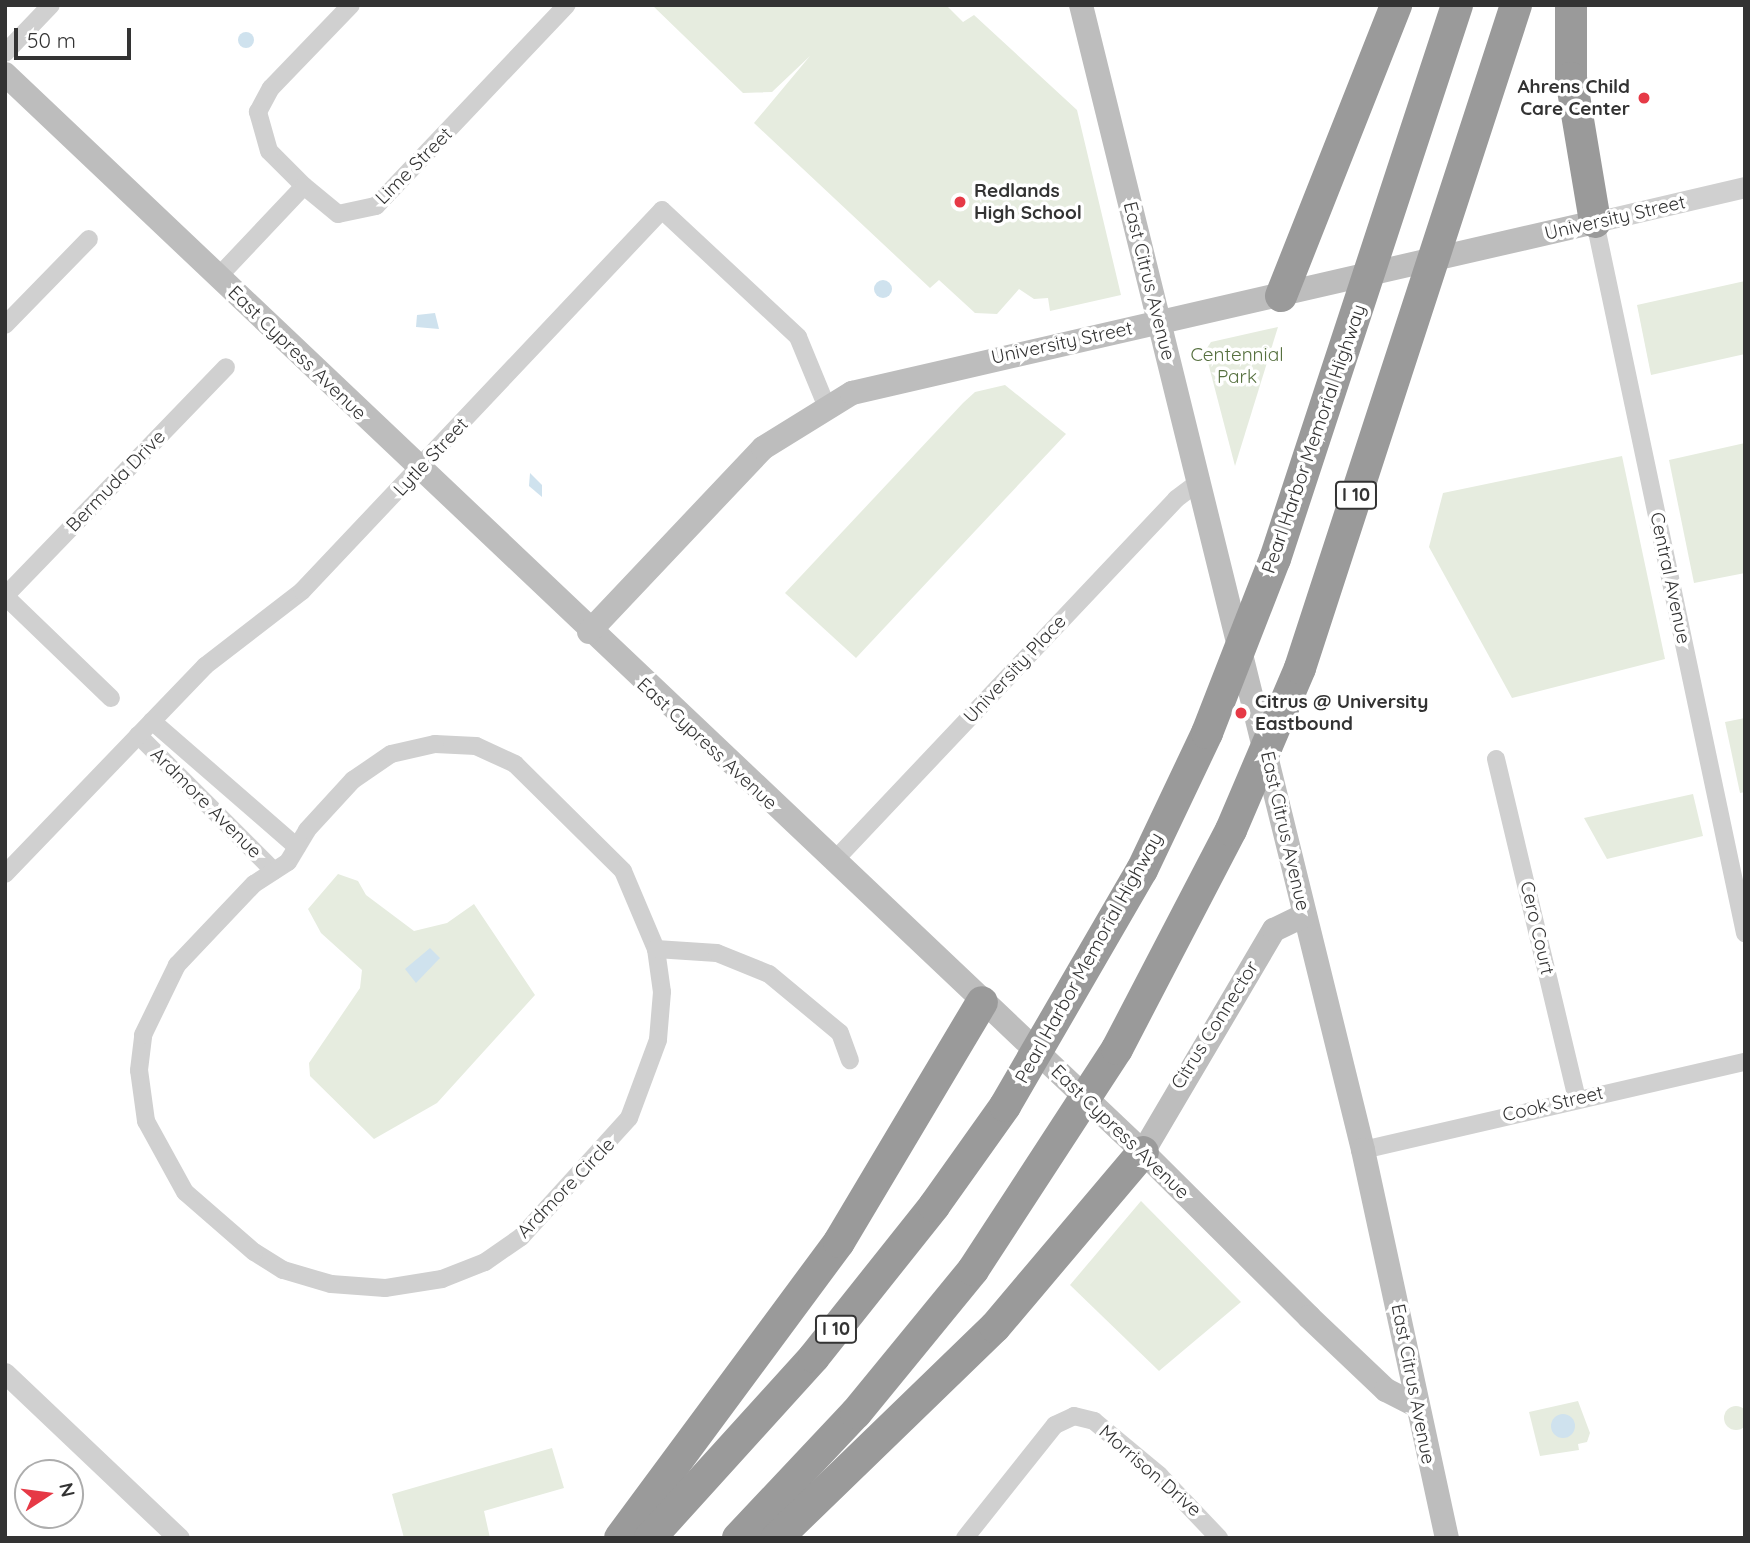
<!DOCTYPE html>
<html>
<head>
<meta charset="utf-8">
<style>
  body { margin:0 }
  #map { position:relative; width:1750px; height:1543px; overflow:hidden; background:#fff; font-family:Quicksand,sans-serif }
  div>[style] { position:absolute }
  .green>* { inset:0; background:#e6ecdf }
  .round { border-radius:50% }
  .water>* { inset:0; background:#cfe2ee }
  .minor>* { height:18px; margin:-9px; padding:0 9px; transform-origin:9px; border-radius:9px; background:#d0d0d0 }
  .tertiary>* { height:21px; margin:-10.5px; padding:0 10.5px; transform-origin:10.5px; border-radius:10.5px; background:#d0d0d0 }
  .secondary>* { height:24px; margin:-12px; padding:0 12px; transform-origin:12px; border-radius:12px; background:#bdbdbd }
  .motorway>* { height:32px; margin:-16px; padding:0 16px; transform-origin:16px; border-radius:16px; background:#9a9a9a }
  .dots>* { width:19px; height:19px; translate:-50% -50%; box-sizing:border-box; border:4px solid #fff; border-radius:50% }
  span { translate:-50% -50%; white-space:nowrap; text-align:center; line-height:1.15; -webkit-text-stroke:7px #fff; paint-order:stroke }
  .shield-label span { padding:2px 5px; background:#fff; border:2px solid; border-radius:5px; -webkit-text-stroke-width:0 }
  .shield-label { font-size:18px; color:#333; font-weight:700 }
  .poi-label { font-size:19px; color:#333; font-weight:700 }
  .right { translate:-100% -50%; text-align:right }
  .left { translate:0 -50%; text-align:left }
  .street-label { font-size:19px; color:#333 }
  .park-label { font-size:19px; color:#56703f }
  .frame { position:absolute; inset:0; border:7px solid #333; pointer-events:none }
  .north { position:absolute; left:14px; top:1459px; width:70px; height:70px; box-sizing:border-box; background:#fff; border:2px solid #adadad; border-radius:50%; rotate:77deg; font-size:19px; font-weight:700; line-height:28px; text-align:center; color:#333 }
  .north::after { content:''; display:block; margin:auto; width:24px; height:32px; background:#e63946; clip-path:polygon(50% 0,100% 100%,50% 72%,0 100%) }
  .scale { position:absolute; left:14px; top:28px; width:117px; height:32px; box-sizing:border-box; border:4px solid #333; border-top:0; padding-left:9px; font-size:21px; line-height:24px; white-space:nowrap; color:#333; -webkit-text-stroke:5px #fff; paint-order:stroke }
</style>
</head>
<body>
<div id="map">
  <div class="green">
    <div style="clip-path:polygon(652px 5px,946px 5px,963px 22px,974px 15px,1077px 110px,1121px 295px,1050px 311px,1048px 298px,1034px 299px,1019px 289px,997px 314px,975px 313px,939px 280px,930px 288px,754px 123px,810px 56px,772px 92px,743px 93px)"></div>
    <div style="clip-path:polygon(1745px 281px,1745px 354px,1651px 375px,1637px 305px)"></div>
    <div style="clip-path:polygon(1278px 327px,1235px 466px,1205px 351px,1211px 342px)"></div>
    <div style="clip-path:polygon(1005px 385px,1066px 434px,856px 658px,785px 593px,963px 403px,975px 392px)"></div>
    <div style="clip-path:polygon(1745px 443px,1745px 573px,1694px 583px,1669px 460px)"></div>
    <div style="clip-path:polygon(1622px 456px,1665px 659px,1512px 698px,1429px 547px,1443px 493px)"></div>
    <div style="clip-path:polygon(1745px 718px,1745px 792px,1740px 793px,1725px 722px)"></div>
    <div style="clip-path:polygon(1693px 794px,1703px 836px,1607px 859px,1584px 818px)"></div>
    <div style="clip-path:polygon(338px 874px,358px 881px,366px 895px,414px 931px,447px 923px,474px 904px,535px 995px,437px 1103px,374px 1139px,310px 1076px,309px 1063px,360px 988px,362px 970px,321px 933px,308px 909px)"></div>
    <div style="clip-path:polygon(1141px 1201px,1241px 1302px,1159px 1371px,1070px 1285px)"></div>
    <div style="clip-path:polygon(1578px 1401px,1590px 1433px,1587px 1442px,1578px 1444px,1579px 1450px,1540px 1456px,1529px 1412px)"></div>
    <div class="round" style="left:1724px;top:1406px;width:24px;height:24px"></div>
    <div style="clip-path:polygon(552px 1448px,564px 1488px,484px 1511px,490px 1538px,404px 1538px,392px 1494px)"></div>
  </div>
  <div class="water">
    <div class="round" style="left:238px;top:32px;width:16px;height:16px"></div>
    <div class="round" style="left:874px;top:280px;width:18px;height:18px"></div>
    <div style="clip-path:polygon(435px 313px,439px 329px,416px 327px,417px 315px)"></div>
    <div style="clip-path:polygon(530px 473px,542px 485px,542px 497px,529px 486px)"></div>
    <div style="clip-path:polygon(430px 948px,440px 958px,416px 983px,405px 969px)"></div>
    <div class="round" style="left:1551px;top:1414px;width:24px;height:24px"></div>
  </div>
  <div class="minor">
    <div style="left:5px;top:53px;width:66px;rotate:-46.2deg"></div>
    <div style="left:304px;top:186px;width:49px;rotate:-135deg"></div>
    <div style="left:269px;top:151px;width:41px;rotate:-105.8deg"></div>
    <div style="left:258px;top:112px;width:27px;rotate:-62deg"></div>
    <div style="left:271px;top:88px;width:115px;rotate:-46.1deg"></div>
    <div style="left:1595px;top:222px;width:727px;rotate:78.09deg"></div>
    <div style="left:218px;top:277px;width:125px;rotate:-46.6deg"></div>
    <div style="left:304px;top:186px;width:44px;rotate:39.5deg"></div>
    <div style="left:338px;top:214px;width:39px;rotate:-12deg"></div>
    <div style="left:376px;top:206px;width:277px;rotate:-46.5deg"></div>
    <div style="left:5px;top:325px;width:120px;rotate:-45.7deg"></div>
    <div style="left:5px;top:596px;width:318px;rotate:-46deg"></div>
    <div style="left:5px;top:596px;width:147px;rotate:43.9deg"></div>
    <div style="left:152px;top:721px;width:192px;rotate:41deg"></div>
    <div style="left:138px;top:735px;width:192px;rotate:45deg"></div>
    <div style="left:435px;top:744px;width:41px;rotate:2.8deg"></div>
    <div style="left:476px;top:746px;width:43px;rotate:24.8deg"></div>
    <div style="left:515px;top:764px;width:152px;rotate:44.7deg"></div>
    <div style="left:623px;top:871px;width:85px;rotate:67.1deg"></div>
    <div style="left:656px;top:949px;width:43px;rotate:82.1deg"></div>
    <div style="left:662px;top:992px;width:48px;rotate:94.8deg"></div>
    <div style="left:658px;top:1040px;width:83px;rotate:110.4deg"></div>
    <div style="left:629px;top:1118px;width:161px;rotate:132.2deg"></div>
    <div style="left:521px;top:1237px;width:44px;rotate:145.2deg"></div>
    <div style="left:485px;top:1262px;width:46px;rotate:158.4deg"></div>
    <div style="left:442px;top:1279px;width:58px;rotate:171deg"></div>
    <div style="left:385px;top:1288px;width:54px;rotate:-175.8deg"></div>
    <div style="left:331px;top:1284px;width:50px;rotate:-163.7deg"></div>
    <div style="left:283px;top:1270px;width:34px;rotate:-148deg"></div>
    <div style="left:254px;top:1252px;width:91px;rotate:-139deg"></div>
    <div style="left:185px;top:1192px;width:81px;rotate:-118.8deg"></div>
    <div style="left:146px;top:1121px;width:51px;rotate:-97.8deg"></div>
    <div style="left:139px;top:1070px;width:35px;rotate:-83deg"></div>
    <div style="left:143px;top:1035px;width:78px;rotate:-64.1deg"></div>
    <div style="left:177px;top:965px;width:112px;rotate:-46.5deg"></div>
    <div style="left:254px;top:884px;width:40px;rotate:-32.9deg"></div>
    <div style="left:288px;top:862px;width:37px;rotate:-59deg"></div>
    <div style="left:307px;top:830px;width:68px;rotate:-47.4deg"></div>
    <div style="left:353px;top:780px;width:46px;rotate:-34.4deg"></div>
    <div style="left:391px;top:754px;width:45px;rotate:-12.8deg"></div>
    <div style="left:1496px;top:759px;width:349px;rotate:76.6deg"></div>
    <div style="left:833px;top:862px;width:499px;rotate:-46.6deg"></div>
    <div style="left:1176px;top:499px;width:31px;rotate:-37deg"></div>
    <div style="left:5px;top:874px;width:289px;rotate:-46.1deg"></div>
    <div style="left:205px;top:666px;width:123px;rotate:-37.7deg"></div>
    <div style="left:302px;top:591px;width:524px;rotate:-46.62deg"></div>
    <div style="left:662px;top:210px;width:186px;rotate:43deg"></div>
    <div style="left:798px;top:337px;width:74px;rotate:67.6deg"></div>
    <div style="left:656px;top:949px;width:61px;rotate:3.8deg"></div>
    <div style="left:717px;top:953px;width:56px;rotate:22deg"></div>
    <div style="left:769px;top:974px;width:92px;rotate:39.7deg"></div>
    <div style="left:840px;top:1033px;width:29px;rotate:70deg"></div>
    <div style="left:1363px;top:1150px;width:392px;rotate:-13deg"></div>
    <div style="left:965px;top:1538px;width:144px;rotate:-51.5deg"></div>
    <div style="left:1055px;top:1425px;width:21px;rotate:-25deg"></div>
    <div style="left:1074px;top:1416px;width:21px;rotate:14deg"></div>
    <div style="left:1094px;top:1421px;width:85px;rotate:39.7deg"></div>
    <div style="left:1159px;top:1475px;width:87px;rotate:46.4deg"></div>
  </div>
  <div class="tertiary">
    <div style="left:1595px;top:222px;width:154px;rotate:-13.1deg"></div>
    <div style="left:5px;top:1373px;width:240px;rotate:43.5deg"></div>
  </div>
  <div class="secondary">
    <div style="left:1081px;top:5px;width:1179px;rotate:76.16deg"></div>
    <div style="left:1363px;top:1150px;width:397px;rotate:77.8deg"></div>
    <div style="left:5px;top:74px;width:1568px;rotate:43.45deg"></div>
    <div style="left:1143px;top:1152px;width:234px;rotate:44.8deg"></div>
    <div style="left:1309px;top:1317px;width:106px;rotate:43.5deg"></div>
    <div style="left:1386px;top:1390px;width:33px;rotate:27deg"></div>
    <div style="left:589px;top:632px;width:253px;rotate:-46.6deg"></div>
    <div style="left:763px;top:448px;width:105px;rotate:-31.7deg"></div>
    <div style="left:852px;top:393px;width:762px;rotate:-12.96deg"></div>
    <div style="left:1143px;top:1152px;width:258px;rotate:-59.5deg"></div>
    <div style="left:1274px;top:930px;width:34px;rotate:-26deg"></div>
  </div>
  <div class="motorway">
    <div style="left:1571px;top:5px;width:73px;rotate:90deg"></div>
    <div style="left:1571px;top:78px;width:146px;rotate:80.5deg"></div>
    <div style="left:1281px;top:296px;width:313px;rotate:-68.4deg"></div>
    <div style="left:620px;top:1538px;width:368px;rotate:-53.5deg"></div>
    <div style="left:839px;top:1242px;width:279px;rotate:-59.2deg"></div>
    <div style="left:650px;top:1538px;width:244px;rotate:-47.8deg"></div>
    <div style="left:814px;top:1357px;width:193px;rotate:-51.5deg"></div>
    <div style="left:934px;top:1206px;width:123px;rotate:-54.6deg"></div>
    <div style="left:1005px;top:1106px;width:273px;rotate:-59.9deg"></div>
    <div style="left:1142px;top:870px;width:152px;rotate:-64.6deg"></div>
    <div style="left:1207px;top:733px;width:187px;rotate:-68.7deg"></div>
    <div style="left:1275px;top:559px;width:583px;rotate:-71.81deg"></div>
    <div style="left:738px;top:1538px;width:172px;rotate:-46.7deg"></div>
    <div style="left:856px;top:1413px;width:185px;rotate:-50.7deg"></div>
    <div style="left:973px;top:1270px;width:264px;rotate:-56.9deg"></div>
    <div style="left:1117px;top:1049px;width:247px;rotate:-62.5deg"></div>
    <div style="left:1231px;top:830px;width:176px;rotate:-66.9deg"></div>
    <div style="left:1300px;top:668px;width:697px;rotate:-71.95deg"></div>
    <div style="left:777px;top:1538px;width:303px;rotate:-44.1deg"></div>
    <div style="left:995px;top:1327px;width:229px;rotate:-49.8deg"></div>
  </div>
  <div class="dots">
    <div style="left:1644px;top:98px;background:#e63946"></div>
    <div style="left:960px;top:202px;background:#e63946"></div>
    <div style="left:1241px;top:713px;background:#e63946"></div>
  </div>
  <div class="shield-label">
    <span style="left:1356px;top:495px">I 10</span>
    <span style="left:836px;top:1329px">I 10</span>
  </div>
  <div class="poi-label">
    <span class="right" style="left:1630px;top:98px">Ahrens Child<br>Care Center</span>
    <span class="left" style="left:974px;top:202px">Redlands<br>High School</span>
    <span class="left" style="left:1255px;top:713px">Citrus @ University<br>Eastbound</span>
  </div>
  <div class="street-label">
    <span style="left:414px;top:166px;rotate:-45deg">Lime Street</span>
    <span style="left:1615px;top:218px;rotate:-13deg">University Street</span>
    <span style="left:1149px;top:281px;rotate:76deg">East Citrus Avenue</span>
    <span style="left:1062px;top:343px;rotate:-12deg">University Street</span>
    <span style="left:297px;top:353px;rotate:44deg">East Cypress Avenue</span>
    <span style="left:1314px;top:439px;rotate:-71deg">Pearl Harbor Memorial Highway</span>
    <span style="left:431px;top:457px;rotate:-47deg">Lytle Street</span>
    <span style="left:116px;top:481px;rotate:-46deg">Bermuda Drive</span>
    <span style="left:1670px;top:578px;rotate:78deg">Central Avenue</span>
    <span style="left:1015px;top:669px;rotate:-47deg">University Place</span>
    <span style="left:707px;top:744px;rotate:43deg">East Cypress Avenue</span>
    <span style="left:206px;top:803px;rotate:45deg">Ardmore Avenue</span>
    <span style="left:1285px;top:831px;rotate:77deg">East Citrus Avenue</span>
    <span style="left:1537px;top:928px;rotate:77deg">Cero Court</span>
    <span style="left:1089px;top:958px;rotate:-61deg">Pearl Harbor Memorial Highway</span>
    <span style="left:1215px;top:1025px;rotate:-58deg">Citrus Connector</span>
    <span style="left:1553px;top:1104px;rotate:-13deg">Cook Street</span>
    <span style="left:1120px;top:1132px;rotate:44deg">East Cypress Avenue</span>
    <span style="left:566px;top:1188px;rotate:-46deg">Ardmore Circle</span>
    <span style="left:1413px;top:1384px;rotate:79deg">East Citrus Avenue</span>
    <span style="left:1150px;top:1471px;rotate:41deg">Morrison Drive</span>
  </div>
  <div class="park-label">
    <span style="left:1237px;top:366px">Centennial<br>Park</span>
  </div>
  <div class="frame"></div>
  <div class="north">N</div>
  <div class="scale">50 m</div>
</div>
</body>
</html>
